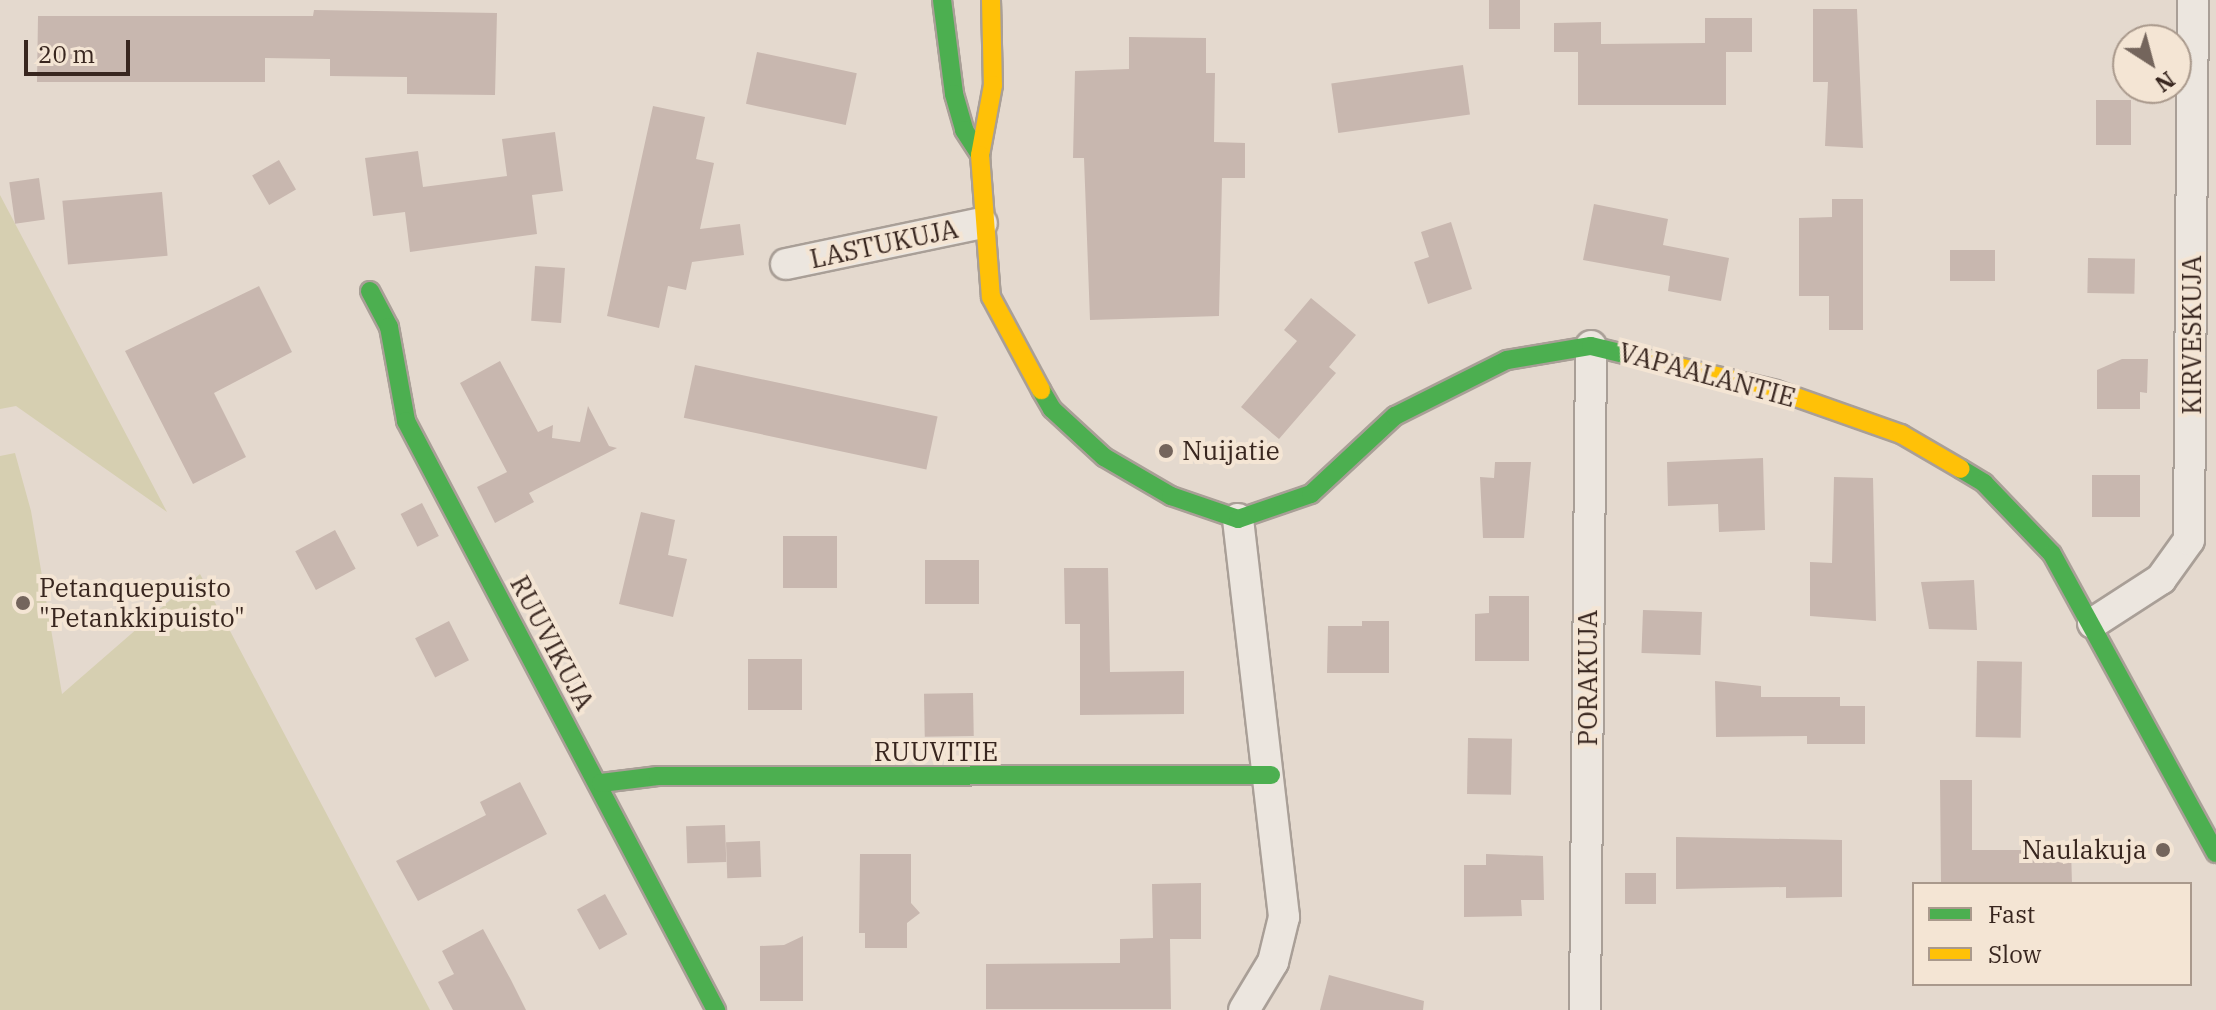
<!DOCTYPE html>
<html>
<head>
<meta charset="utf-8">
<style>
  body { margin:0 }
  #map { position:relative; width:2216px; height:1010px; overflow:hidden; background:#e4d9ce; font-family:"IBM Plex Serif",serif }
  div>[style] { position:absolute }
  .green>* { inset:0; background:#d6cfb1 }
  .building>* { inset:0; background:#c8b7af; transform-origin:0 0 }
  .roads { filter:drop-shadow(2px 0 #a99f97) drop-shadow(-2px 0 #a99f97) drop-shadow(0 2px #a99f97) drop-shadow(0 -2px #a99f97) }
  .street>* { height:30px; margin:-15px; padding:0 15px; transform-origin:15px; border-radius:15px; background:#ece6df }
  .fast>* { height:18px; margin:-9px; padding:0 9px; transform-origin:9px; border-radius:9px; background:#4caf50 }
  .slow>* { height:18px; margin:-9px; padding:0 9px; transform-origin:9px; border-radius:9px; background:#ffc107 }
  .dots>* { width:22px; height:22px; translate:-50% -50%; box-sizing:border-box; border:4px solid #f4e5d4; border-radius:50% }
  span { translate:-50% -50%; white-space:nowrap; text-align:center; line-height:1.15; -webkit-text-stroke:8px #f4e5d4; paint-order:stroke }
  .street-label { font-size:26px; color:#38261f }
  .poi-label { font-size:26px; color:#38261f }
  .left { translate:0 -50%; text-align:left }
  .right { translate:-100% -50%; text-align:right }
  .legend { position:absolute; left:1912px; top:882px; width:280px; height:104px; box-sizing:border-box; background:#f4e5d4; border:2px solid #a9998c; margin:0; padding:10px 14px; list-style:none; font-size:24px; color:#38261f }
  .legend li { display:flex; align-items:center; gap:16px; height:40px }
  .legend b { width:40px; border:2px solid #a9998c }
  .north { position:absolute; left:2112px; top:24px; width:80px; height:80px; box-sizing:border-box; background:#f4e5d4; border:2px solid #a9998c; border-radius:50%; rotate:144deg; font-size:22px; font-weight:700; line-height:32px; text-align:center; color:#38261f }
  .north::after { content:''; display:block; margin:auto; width:28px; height:36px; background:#74655c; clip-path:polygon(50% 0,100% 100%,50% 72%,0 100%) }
  .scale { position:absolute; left:24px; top:40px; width:106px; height:36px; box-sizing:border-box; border:4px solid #38261f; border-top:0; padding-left:10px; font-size:24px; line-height:28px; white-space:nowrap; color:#38261f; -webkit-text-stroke:6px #f4e5d4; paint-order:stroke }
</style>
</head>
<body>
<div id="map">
  <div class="green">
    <div style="clip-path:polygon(0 195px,167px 512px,16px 406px,0 409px)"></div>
    <div style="clip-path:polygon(15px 453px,31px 511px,62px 694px,200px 574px,430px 1010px,0 1010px,0 456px)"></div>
  </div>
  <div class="building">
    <div style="left:1489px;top:0;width:31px;height:29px"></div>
    <div style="clip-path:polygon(1813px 9px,1857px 9px,1863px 148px,1825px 146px,1828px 82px,1813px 82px)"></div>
    <div style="clip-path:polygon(314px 10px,497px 13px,495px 95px,407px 94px,407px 77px,330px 76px,330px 59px,265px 58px,265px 82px,37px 82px,38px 16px,313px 16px)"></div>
    <div style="clip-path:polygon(1705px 18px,1752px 18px,1752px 52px,1726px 52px,1726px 105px,1578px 105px,1578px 52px,1554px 52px,1554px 23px,1601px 22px,1601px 44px,1705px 43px)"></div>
    <div style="clip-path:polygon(1129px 37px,1206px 38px,1206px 73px,1215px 73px,1214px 142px,1245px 143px,1245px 178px,1222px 178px,1219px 316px,1090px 320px,1084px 158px,1073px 158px,1075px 71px,1129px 69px)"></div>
    <div style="left:757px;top:52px;width:102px;height:53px;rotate:12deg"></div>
    <div style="left:1463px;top:65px;width:50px;height:133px;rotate:82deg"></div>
    <div style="left:2131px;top:100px;width:45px;height:35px;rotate:90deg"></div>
    <div style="clip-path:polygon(653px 106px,705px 117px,696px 159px,714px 163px,700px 229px,740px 224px,744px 255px,692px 262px,686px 290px,668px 286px,659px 328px,607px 316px)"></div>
    <div style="clip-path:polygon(555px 132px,563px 191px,532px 195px,537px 234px,410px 252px,405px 212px,373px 216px,365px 158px,418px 151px,423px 187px,507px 176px,502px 139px)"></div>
    <div style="left:279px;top:160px;width:34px;height:31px;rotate:60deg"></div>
    <div style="left:39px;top:178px;width:42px;height:30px;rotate:82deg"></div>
    <div style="left:162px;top:192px;width:64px;height:100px;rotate:85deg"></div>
    <div style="clip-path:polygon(1832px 199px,1863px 199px,1863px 330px,1829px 330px,1829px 296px,1799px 296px,1799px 218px,1832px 217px)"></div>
    <div style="clip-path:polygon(1594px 204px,1668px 219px,1663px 245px,1729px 258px,1721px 301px,1668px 291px,1670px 276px,1583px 260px)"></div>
    <div style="clip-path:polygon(1451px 222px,1472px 289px,1428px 304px,1414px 262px,1429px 257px,1421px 232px)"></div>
    <div style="left:1950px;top:250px;width:45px;height:31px"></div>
    <div style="left:2088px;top:258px;width:47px;height:35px;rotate:1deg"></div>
    <div style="left:535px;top:266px;width:30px;height:55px;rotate:4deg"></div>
    <div style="clip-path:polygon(259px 286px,292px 352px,214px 393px,246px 457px,193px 484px,125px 351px)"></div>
    <div style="clip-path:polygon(1311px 298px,1356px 335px,1329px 367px,1336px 373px,1279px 439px,1241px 407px,1297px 341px,1284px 330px)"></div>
    <div style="clip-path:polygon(2122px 359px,2148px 359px,2147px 393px,2140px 392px,2140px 409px,2097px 409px,2097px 370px)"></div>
    <div style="clip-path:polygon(500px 361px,538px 432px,553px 425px,552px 438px,580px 442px,588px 406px,609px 446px,617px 448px,529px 493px,534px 502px,495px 523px,477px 487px,507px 472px,460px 383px)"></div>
    <div style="left:695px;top:365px;width:248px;height:54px;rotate:12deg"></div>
    <div style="clip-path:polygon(1763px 458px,1765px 530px,1719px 532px,1718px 504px,1668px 506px,1667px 462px)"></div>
    <div style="clip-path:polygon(1495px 462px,1531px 462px,1524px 538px,1483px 538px,1480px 477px,1494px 478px)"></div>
    <div style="left:2092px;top:475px;width:48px;height:42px"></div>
    <div style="clip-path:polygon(1834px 477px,1873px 478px,1876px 621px,1810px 616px,1810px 562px,1832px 563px)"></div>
    <div style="left:422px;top:503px;width:37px;height:24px;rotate:63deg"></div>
    <div style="clip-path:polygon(641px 512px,675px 520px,668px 555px,687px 559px,673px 617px,619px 604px)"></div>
    <div style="left:335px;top:530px;width:44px;height:45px;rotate:62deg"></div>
    <div style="left:783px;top:536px;width:54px;height:52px"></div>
    <div style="left:925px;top:560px;width:54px;height:44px"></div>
    <div style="clip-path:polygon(1064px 568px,1108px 568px,1110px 672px,1184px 671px,1184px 714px,1080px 715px,1080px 624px,1065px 624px)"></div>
    <div style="clip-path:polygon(1974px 580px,1977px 630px,1929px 629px,1921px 582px)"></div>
    <div style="clip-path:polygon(1489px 596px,1529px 596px,1529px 661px,1475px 661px,1475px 614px,1489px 613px)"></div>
    <div style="left:1643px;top:610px;width:59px;height:43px;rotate:2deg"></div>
    <div style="left:449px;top:621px;width:44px;height:38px;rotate:63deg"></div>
    <div style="clip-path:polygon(1362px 621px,1389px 621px,1389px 673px,1327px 673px,1328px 626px,1362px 626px)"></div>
    <div style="left:748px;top:659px;width:54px;height:51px"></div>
    <div style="left:1977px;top:661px;width:45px;height:76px;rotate:1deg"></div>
    <div style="clip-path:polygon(1715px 681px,1761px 686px,1761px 697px,1840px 697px,1840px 706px,1865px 706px,1865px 744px,1807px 744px,1807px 736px,1716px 737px)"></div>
    <div style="left:973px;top:693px;width:43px;height:49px;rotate:89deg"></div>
    <div style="left:1468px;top:738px;width:44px;height:56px;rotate:1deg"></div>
    <div style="clip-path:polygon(1940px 780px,1972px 780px,1972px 850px,2071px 850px,2072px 884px,1941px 884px)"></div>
    <div style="clip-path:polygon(520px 782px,547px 834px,418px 901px,396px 861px,486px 815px,480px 802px)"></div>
    <div style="left:725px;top:825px;width:37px;height:39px;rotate:88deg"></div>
    <div style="clip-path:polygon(1676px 837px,1842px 840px,1842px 897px,1786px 898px,1786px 887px,1676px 889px)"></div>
    <div style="left:760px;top:841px;width:36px;height:34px;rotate:88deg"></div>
    <div style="clip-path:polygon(860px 854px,911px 854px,911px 903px,920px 913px,907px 923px,907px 948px,865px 948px,865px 933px,859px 933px)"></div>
    <div style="clip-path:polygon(1486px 854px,1543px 856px,1544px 900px,1521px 900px,1522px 916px,1464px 917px,1464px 865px,1486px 865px)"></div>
    <div style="left:1656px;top:873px;width:31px;height:31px;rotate:90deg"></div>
    <div style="clip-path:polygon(1201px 883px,1201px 939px,1170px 939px,1171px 1009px,986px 1009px,986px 964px,1120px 963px,1120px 939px,1153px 938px,1152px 884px)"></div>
    <div style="left:605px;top:894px;width:46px;height:32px;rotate:61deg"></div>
    <div style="clip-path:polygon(483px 929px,511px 980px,526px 1010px,453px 1010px,438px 982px,454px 974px,442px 951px)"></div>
    <div style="clip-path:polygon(803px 936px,803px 1001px,760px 1001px,760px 946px,784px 945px)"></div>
    <div style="clip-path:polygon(1329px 975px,1424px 1001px,1423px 1010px,1320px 1010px)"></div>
  </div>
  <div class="roads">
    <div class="street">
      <div style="left:786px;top:264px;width:200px;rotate:-11.8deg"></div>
      <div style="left:1238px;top:519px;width:401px;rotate:83.4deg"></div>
      <div style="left:1284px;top:917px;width:46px;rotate:103.7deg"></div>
      <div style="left:1273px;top:962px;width:56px;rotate:121.1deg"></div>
      <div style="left:2093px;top:623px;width:81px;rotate:-32.9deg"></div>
      <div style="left:2161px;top:579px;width:48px;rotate:-54.3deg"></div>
      <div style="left:2189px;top:540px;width:540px;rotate:-89.58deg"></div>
      <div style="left:1585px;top:1010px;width:664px;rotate:-89.48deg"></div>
    </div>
    <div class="fast">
      <div style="left:942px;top:0;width:95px;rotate:82.7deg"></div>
      <div style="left:954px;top:94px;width:37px;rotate:74deg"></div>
      <div style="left:964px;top:130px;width:30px;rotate:57deg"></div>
      <div style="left:370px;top:291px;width:41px;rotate:62.2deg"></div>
      <div style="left:389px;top:327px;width:96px;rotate:79.7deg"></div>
      <div style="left:406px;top:421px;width:666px;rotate:62.24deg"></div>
      <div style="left:1041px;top:390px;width:22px;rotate:60deg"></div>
      <div style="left:1052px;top:409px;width:71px;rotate:42.7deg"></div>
      <div style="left:1104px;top:457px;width:78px;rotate:30.2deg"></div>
      <div style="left:1171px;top:496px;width:71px;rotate:18.9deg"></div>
      <div style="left:1238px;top:519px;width:77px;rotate:-18.9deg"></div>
      <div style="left:1311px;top:494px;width:115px;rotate:-42.9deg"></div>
      <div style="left:1395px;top:416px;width:125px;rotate:-26.6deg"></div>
      <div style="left:1507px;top:360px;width:85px;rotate:-9.5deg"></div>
      <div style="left:1591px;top:346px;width:68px;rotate:13.6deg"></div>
      <div style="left:1961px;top:469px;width:27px;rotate:31deg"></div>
      <div style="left:1984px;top:483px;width:98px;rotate:46.2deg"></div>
      <div style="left:2052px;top:554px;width:341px;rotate:61.3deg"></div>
      <div style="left:601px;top:783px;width:57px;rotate:-7deg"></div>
      <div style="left:658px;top:776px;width:613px;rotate:-0.09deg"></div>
    </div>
    <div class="slow">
      <div style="left:991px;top:0;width:85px;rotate:88.7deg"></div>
      <div style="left:993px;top:85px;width:71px;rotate:100.5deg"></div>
      <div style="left:980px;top:155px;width:142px;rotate:85.6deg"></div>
      <div style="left:991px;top:297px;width:106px;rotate:61.7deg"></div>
      <div style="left:1657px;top:362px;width:122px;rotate:13.2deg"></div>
      <div style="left:1776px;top:390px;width:133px;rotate:19.4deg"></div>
      <div style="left:1901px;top:434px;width:69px;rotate:30.3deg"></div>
    </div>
  </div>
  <div class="dots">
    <div style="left:1166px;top:451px;background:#74655c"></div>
    <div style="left:23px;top:603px;background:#74655c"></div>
    <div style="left:2163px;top:850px;background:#74655c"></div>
  </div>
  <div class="street-label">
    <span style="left:884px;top:244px;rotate:-12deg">LASTUKUJA</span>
    <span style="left:2192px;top:335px;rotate:-90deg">KIRVESKUJA</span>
    <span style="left:1707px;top:375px;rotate:15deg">VAPAALANTIE</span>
    <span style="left:552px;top:643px;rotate:62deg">RUUVIKUJA</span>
    <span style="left:1588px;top:678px;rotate:-90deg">PORAKUJA</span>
    <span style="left:936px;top:752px">RUUVITIE</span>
  </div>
  <div class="poi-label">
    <span class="left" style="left:1182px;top:451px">Nuijatie</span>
    <span class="left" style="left:39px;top:603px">Petanquepuisto<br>"Petankkipuisto"</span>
    <span class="right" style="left:2147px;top:850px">Naulakuja</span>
  </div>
  <ul class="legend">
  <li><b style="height:10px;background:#4caf50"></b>Fast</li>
  <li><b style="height:10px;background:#ffc107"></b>Slow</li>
  </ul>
  <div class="north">N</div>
  <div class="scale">20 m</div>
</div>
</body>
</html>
